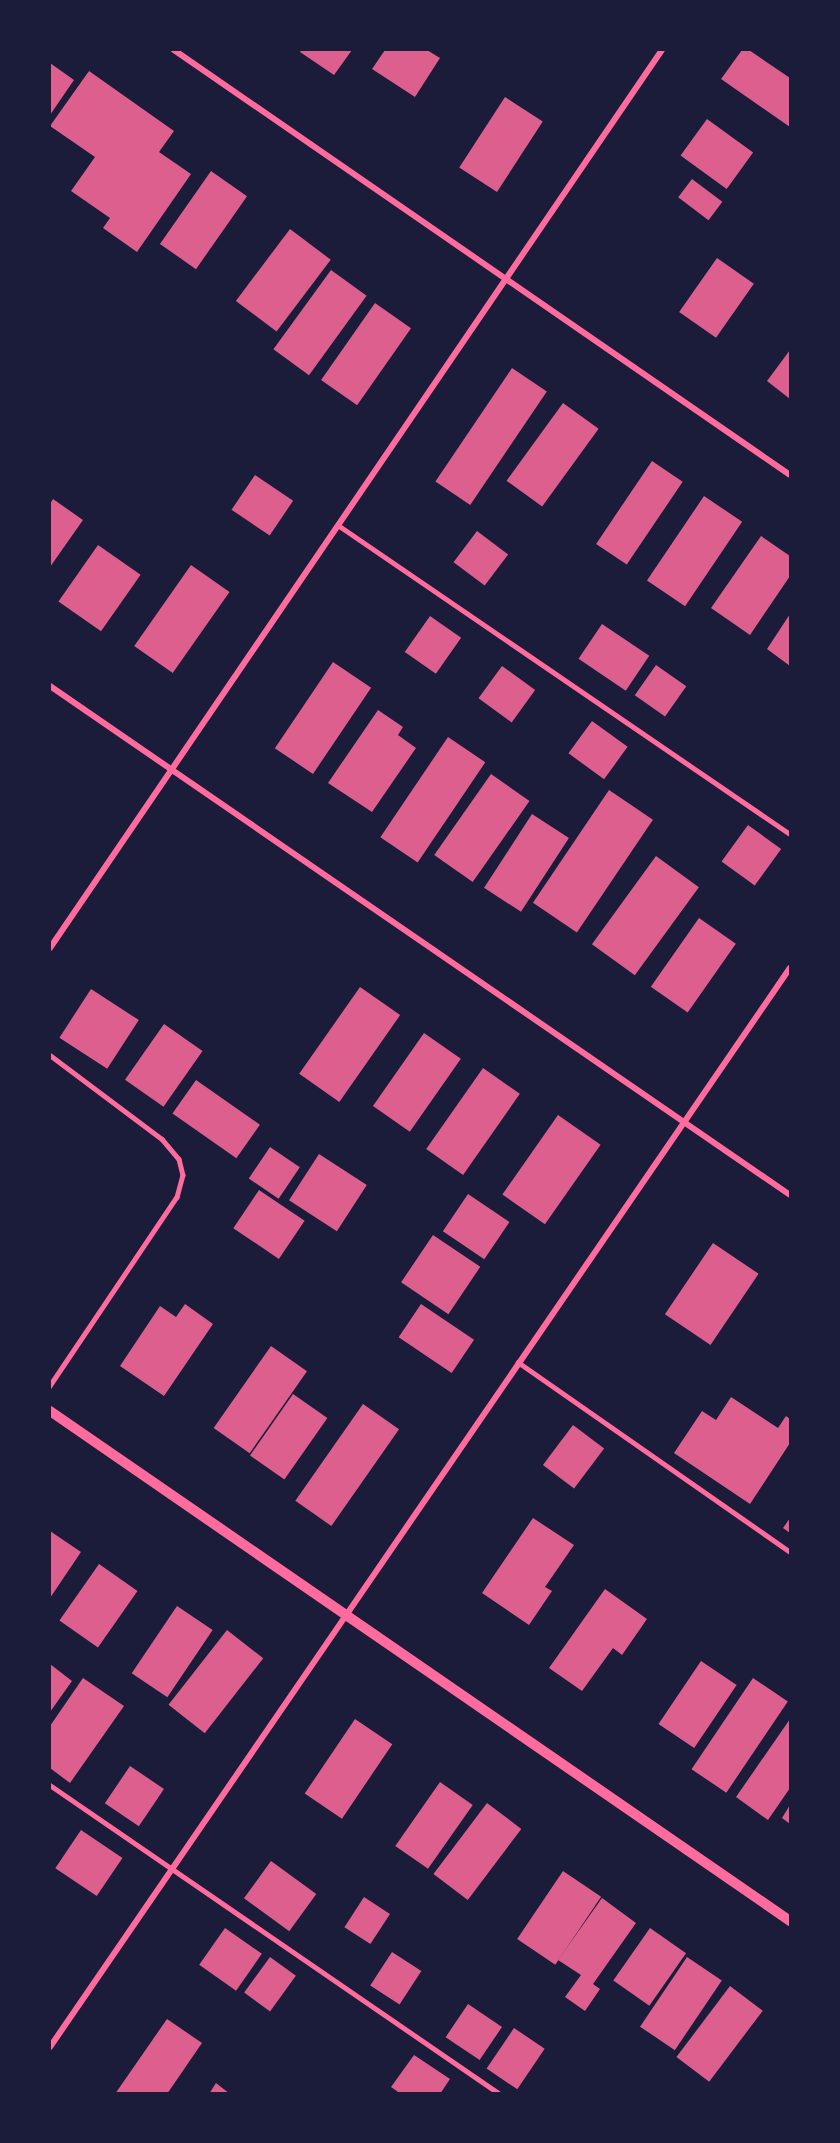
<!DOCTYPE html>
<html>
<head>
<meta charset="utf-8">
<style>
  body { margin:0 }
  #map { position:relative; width:840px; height:2143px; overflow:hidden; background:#1b1b3a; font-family:"PT Sans",sans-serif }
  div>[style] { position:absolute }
  .building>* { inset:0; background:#dd5f8e; transform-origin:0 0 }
  .service>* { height:4.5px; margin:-2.25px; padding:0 2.25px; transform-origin:2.25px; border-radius:2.25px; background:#ff6b9d }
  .minor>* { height:6px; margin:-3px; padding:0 3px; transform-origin:3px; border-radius:3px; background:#ff6b9d }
  .tertiary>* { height:10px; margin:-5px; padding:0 5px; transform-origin:5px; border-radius:5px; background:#ff6b9d }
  span { translate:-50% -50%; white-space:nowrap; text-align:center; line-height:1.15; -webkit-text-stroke:4.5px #1b1b3a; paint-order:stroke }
  .frame { position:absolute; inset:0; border:51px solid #1b1b3a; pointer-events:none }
</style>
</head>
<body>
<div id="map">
  <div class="building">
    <div style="clip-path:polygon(301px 50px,352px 50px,334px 75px,300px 52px)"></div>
    <div style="clip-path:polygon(385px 50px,427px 50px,440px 58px,415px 97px,372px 69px)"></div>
    <div style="clip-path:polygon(742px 50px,749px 50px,790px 78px,790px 127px,721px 79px)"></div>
    <div style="clip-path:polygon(50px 63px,74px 80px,50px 115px)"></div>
    <div style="clip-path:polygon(89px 71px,174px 131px,159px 152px,191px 174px,137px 252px,103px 228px,110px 218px,71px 191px,95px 157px,50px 126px)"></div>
    <div style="left:505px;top:97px;width:45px;height:84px;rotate:33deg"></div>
    <div style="left:707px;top:119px;width:57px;height:45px;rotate:36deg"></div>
    <div style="left:211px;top:171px;width:44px;height:89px;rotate:35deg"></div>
    <div style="left:692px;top:179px;width:38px;height:23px;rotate:37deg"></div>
    <div style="left:290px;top:229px;width:51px;height:90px;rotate:37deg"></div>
    <div style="left:717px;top:258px;width:45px;height:66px;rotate:35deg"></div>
    <div style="left:331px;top:270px;width:44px;height:98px;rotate:36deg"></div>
    <div style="left:375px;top:303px;width:44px;height:94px;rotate:35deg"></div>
    <div style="clip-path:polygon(790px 350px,790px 399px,767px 381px)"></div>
    <div style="left:512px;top:368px;width:42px;height:137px;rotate:34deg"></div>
    <div style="left:563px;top:403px;width:44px;height:96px;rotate:36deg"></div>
    <div style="left:652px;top:461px;width:37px;height:100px;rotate:34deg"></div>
    <div style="left:255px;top:475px;width:46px;height:42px;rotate:34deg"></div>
    <div style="left:704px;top:496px;width:46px;height:102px;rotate:34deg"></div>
    <div style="clip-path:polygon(53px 499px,83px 520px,50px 567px,50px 504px)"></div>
    <div style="left:477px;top:531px;width:39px;height:39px;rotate:37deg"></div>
    <div style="clip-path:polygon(761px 536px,790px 556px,790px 576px,750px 635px,711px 608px)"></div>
    <div style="left:98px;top:545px;width:52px;height:69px;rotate:35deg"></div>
    <div style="left:191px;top:565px;width:47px;height:99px;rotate:35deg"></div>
    <div style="clip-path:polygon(790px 614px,790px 666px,767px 649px)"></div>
    <div style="left:430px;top:616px;width:38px;height:44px;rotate:35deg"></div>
    <div style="left:602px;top:624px;width:57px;height:42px;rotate:34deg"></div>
    <div style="left:333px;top:662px;width:46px;height:104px;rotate:34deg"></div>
    <div style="left:656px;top:665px;width:37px;height:37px;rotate:35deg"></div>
    <div style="left:502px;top:666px;width:41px;height:40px;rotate:36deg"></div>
    <div style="clip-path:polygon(378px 710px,403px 727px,398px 735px,416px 748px,372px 812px,328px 783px)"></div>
    <div style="left:592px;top:721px;width:44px;height:40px;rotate:36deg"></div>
    <div style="left:448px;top:737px;width:45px;height:121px;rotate:34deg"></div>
    <div style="left:491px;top:774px;width:47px;height:99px;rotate:35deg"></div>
    <div style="left:609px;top:790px;width:53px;height:136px;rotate:34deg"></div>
    <div style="left:532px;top:814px;width:44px;height:88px;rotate:33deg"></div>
    <div style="left:748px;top:825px;width:41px;height:45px;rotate:36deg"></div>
    <div style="left:656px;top:856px;width:53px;height:109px;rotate:36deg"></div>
    <div style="left:699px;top:918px;width:45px;height:84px;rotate:35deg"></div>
    <div style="left:360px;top:987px;width:49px;height:106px;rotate:35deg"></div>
    <div style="left:91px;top:989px;width:57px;height:58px;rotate:33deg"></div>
    <div style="left:164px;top:1024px;width:47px;height:68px;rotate:35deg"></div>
    <div style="left:424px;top:1033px;width:45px;height:89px;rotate:35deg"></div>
    <div style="left:483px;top:1068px;width:45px;height:99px;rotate:35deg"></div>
    <div style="left:196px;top:1080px;width:78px;height:41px;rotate:35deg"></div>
    <div style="left:558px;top:1115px;width:52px;height:97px;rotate:35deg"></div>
    <div style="left:270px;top:1147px;width:36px;height:38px;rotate:34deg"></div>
    <div style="left:319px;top:1154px;width:57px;height:55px;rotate:33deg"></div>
    <div style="left:259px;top:1190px;width:55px;height:46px;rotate:34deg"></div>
    <div style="left:468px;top:1194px;width:50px;height:45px;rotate:34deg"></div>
    <div style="left:433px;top:1235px;width:57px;height:57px;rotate:34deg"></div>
    <div style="left:713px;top:1243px;width:55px;height:86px;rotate:34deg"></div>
    <div style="clip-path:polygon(185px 1304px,213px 1324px,164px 1396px,120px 1366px,160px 1306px,176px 1317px)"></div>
    <div style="left:421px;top:1304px;width:64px;height:40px;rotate:34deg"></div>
    <div style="left:271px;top:1346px;width:44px;height:100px;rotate:35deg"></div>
    <div style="left:293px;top:1394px;width:42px;height:75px;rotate:35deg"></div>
    <div style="clip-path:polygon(731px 1397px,778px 1428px,786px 1416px,790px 1419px,790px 1443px,750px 1504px,674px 1453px,702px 1411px,716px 1420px)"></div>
    <div style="left:363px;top:1404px;width:44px;height:118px;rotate:35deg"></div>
    <div style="left:573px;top:1425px;width:39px;height:50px;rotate:37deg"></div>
    <div style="clip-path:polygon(533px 1518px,574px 1545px,545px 1587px,552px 1591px,529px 1625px,482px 1593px)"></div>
    <div style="clip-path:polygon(790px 1518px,790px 1533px,783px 1528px)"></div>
    <div style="clip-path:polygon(50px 1531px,81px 1552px,50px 1598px)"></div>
    <div style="left:99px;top:1564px;width:47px;height:69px;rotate:35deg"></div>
    <div style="clip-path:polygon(605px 1589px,647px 1619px,622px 1655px,613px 1648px,582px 1691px,549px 1668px)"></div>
    <div style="left:177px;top:1606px;width:43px;height:81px;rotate:34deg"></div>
    <div style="left:227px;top:1630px;width:46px;height:95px;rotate:38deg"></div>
    <div style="left:701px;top:1661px;width:43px;height:76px;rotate:34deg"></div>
    <div style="clip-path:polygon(50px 1664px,72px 1681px,50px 1712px)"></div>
    <div style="clip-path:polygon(83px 1678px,124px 1706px,70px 1783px,50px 1768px,50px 1726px)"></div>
    <div style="left:753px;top:1678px;width:42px;height:110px;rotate:34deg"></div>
    <div style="left:355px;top:1719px;width:45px;height:90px;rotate:34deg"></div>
    <div style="clip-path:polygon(790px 1719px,790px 1788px,768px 1820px,736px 1797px)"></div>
    <div style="left:130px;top:1766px;width:41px;height:45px;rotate:34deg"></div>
    <div style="left:440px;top:1782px;width:40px;height:78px;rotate:35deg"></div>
    <div style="left:487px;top:1803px;width:43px;height:89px;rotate:37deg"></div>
    <div style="clip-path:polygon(790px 1805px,790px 1824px,782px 1818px)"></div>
    <div style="left:81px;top:1830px;width:50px;height:46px;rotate:34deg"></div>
    <div style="left:271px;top:1861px;width:56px;height:46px;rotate:36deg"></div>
    <div style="left:563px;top:1871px;width:46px;height:82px;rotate:34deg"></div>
    <div style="left:364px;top:1897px;width:31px;height:36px;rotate:33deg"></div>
    <div style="clip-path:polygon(602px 1898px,636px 1923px,593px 1984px,600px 1989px,585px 2011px,565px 1997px,581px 1975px,558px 1960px)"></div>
    <div style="left:225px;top:1928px;width:45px;height:45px;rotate:35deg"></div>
    <div style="left:650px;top:1928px;width:44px;height:64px;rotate:35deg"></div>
    <div style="left:392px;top:1952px;width:35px;height:40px;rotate:33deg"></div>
    <div style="left:270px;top:1957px;width:32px;height:44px;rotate:36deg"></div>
    <div style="left:687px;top:1957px;width:42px;height:84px;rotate:34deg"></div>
    <div style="left:730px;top:1986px;width:41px;height:89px;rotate:37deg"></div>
    <div style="left:468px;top:2004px;width:41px;height:40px;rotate:34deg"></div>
    <div style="clip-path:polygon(167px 2019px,202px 2043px,167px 2094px,115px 2094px)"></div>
    <div style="left:514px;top:2028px;width:37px;height:49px;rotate:34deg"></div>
    <div style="clip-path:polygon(414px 2055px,450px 2079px,440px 2094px,401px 2094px,391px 2087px)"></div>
    <div style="clip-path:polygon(216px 2083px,230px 2094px,209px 2094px)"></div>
  </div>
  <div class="service">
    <div style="left:338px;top:525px;width:548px;rotate:34.36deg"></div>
    <div style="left:50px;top:1055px;width:140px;rotate:36.9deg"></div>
    <div style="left:162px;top:1139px;width:26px;rotate:50deg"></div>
    <div style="left:179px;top:1159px;width:16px;rotate:76deg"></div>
    <div style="left:183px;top:1175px;width:23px;rotate:105deg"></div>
    <div style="left:177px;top:1197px;width:228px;rotate:123.9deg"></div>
    <div style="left:518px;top:1362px;width:332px;rotate:34.9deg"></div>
    <div style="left:50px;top:1785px;width:546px;rotate:34.48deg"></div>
  </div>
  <div class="minor">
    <div style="left:174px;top:50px;width:748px;rotate:34.6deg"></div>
    <div style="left:50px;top:686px;width:898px;rotate:34.52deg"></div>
    <div style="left:50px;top:948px;width:1087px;rotate:-55.73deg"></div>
    <div style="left:50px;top:2047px;width:1308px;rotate:-55.56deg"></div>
  </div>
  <div class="tertiary">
    <div style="left:50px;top:1411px;width:899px;rotate:34.57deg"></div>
  </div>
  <div class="frame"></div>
</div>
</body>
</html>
